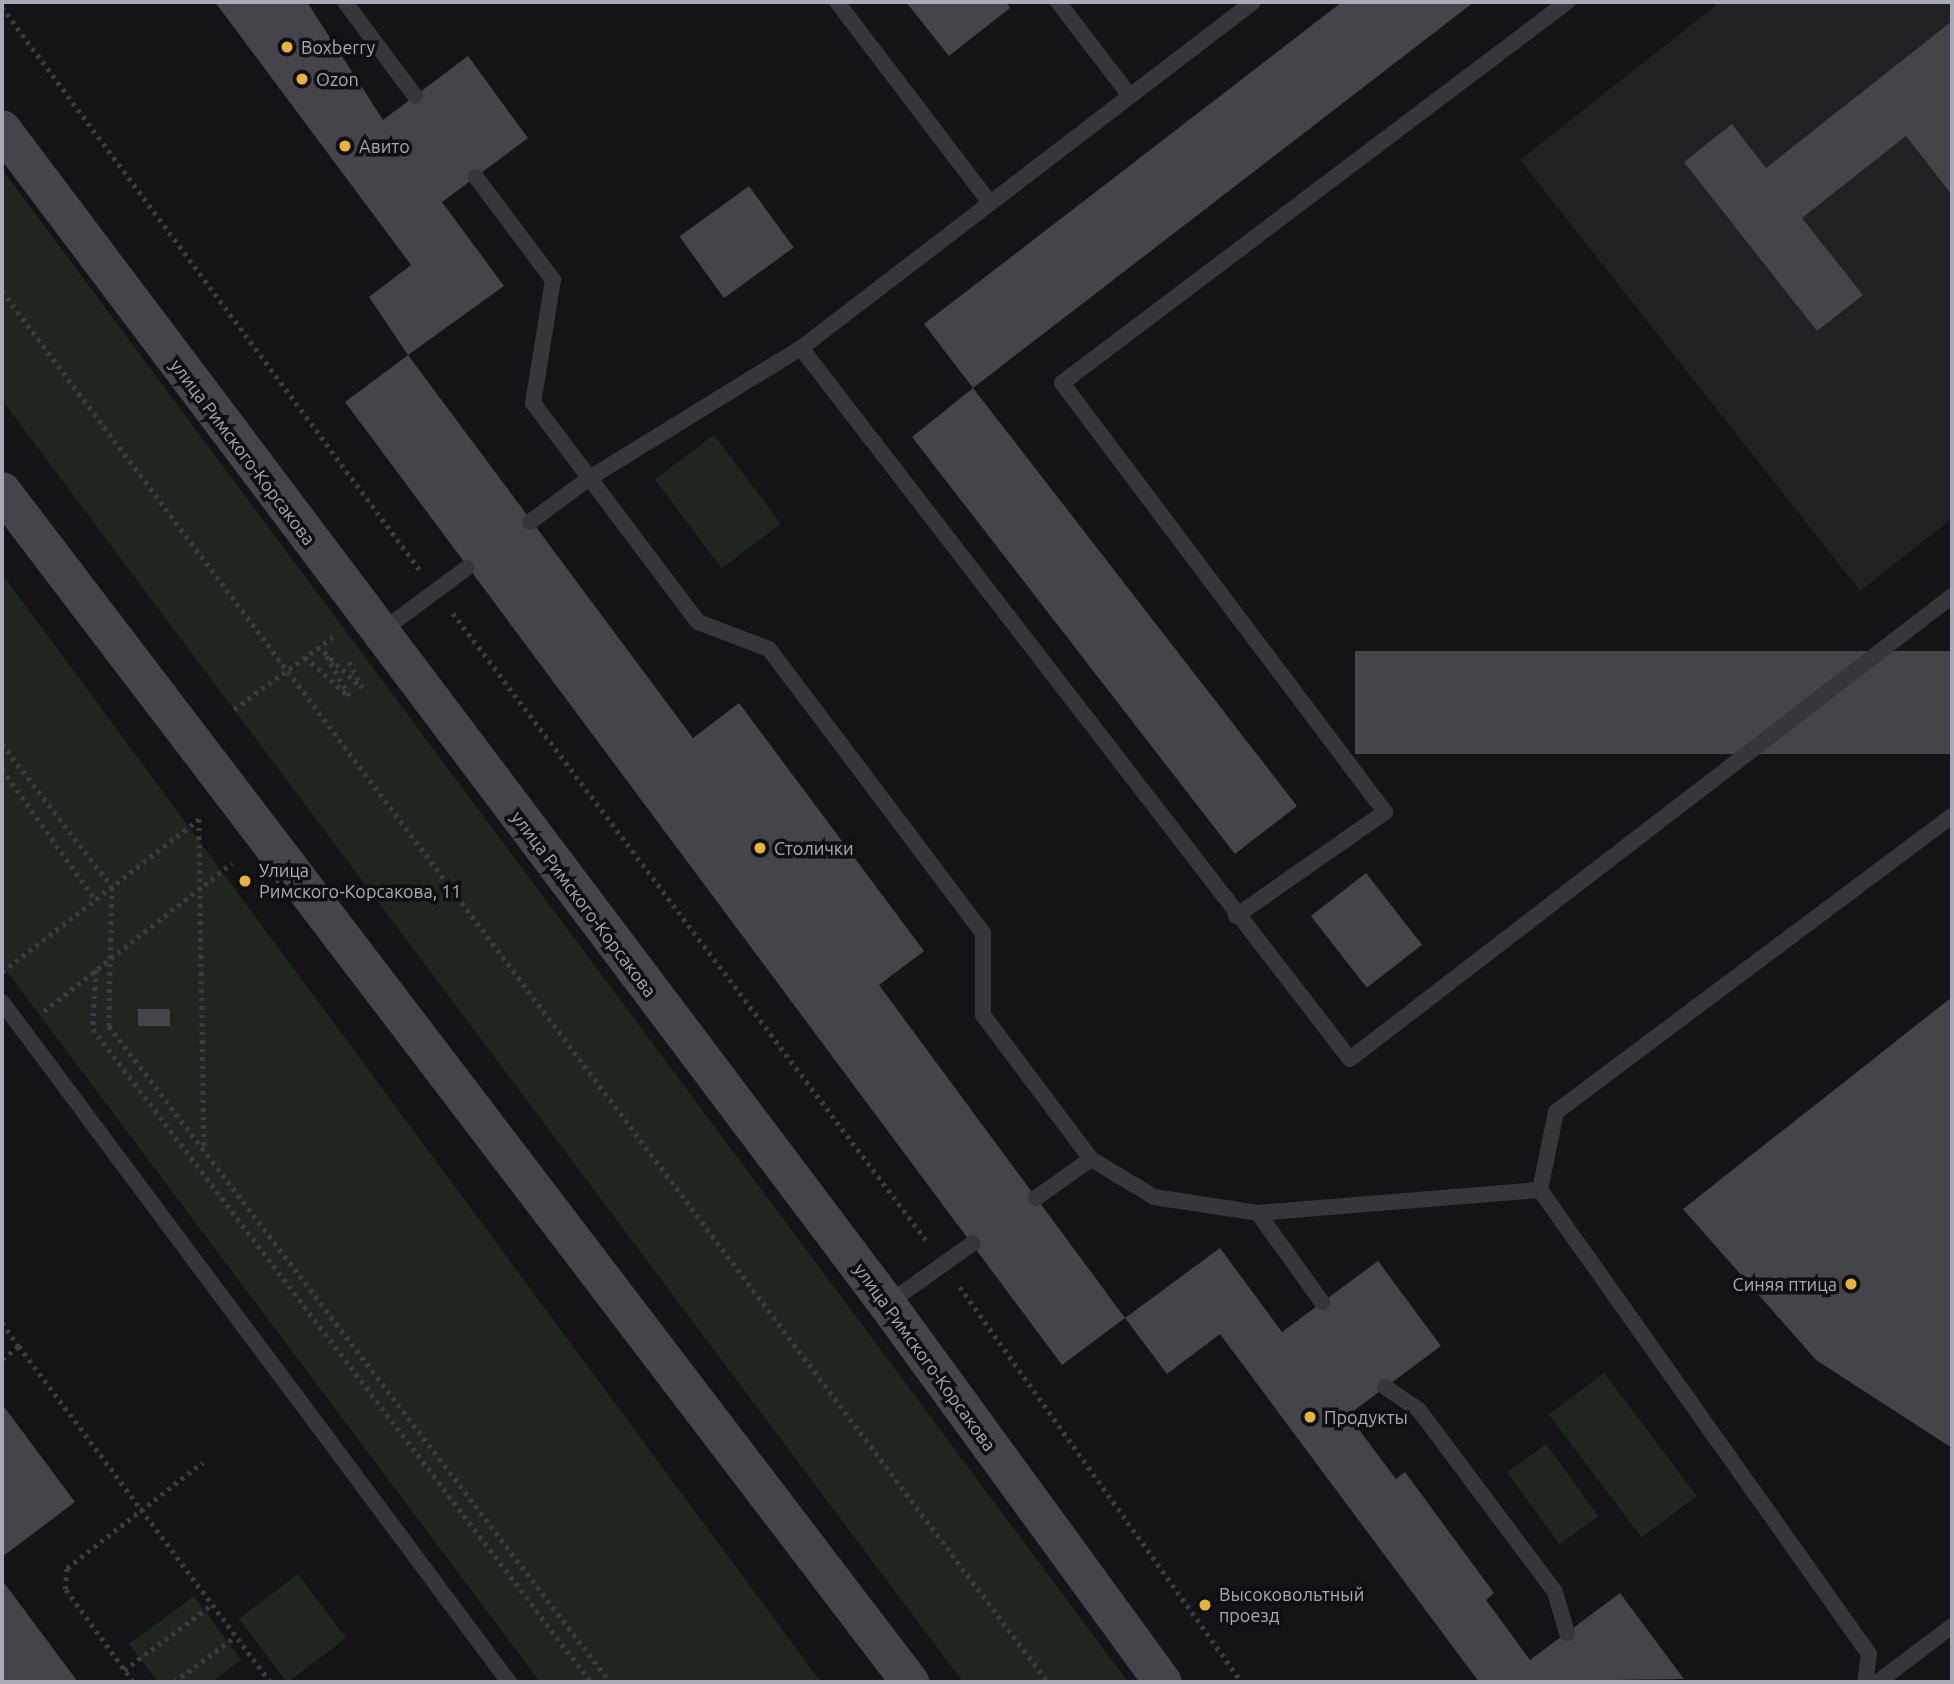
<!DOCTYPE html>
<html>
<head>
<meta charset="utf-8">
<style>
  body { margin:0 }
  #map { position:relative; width:1954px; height:1684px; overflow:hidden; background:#141416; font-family:Ubuntu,sans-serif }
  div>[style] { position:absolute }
  .built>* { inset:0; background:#212023 }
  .green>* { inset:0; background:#1f2620; transform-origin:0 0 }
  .building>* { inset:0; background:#444449; transform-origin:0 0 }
  .path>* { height:4.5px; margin-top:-2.25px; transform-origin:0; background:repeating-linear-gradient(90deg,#3c3d42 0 3.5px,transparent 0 8.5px) }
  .lane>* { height:16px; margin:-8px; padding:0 8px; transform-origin:8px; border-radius:8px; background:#36363b }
  .secondary>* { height:38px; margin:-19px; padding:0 19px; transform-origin:19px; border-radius:19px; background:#44454b }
  .dots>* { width:19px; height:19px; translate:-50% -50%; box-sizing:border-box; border:4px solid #0f0f11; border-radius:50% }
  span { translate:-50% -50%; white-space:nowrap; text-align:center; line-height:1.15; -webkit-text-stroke:7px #0f0f11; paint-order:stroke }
  .poi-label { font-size:18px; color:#a7abb6 }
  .left { translate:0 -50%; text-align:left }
  .right { translate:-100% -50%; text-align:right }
  .street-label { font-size:18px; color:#a7abb6 }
  .frame { position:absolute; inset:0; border:4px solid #a7abb6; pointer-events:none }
</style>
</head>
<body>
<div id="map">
  <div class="built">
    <div style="clip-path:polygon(1720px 2px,1952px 2px,1952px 519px,1860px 591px,1520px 160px)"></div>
  </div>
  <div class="green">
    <div style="clip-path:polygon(2px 169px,344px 629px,1128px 1682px,963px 1682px,2px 400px)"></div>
    <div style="left:714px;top:435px;width:111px;height:74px;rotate:53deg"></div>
    <div style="clip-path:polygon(2px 574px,821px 1682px,540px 1682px,2px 965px)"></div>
    <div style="left:1604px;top:1373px;width:154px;height:69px;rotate:53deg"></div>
    <div style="left:1546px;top:1444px;width:89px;height:48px;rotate:54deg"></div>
    <div style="left:298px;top:1574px;width:80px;height:74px;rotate:53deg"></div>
    <div style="clip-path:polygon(194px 1596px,241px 1660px,212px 1682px,158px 1682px,129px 1644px)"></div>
  </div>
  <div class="building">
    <div style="clip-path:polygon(215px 2px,307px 2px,383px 120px,468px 56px,528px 138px,442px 202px,504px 286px,408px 355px,369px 297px,411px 265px)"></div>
    <div style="clip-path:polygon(906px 2px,1006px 2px,1010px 8px,949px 56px)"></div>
    <div style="clip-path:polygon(1342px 2px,1474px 2px,973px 388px,1297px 806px,1235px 854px,912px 437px,973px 388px,924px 324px)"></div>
    <div style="clip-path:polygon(1952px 21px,1952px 195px,1906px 136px,1802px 218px,1863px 295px,1817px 331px,1684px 162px,1732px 124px,1766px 168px)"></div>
    <div style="left:749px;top:186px;width:76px;height:86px;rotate:54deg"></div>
    <div style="clip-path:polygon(408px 355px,693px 738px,739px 703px,924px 951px,879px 985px,1125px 1318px,1062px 1365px,345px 402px)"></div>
    <div style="left:1952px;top:651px;width:103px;height:597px;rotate:90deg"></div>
    <div style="left:1366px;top:873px;width:91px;height:70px;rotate:52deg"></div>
    <div style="clip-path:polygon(1952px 997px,1952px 1448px,1816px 1360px,1683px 1209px)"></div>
    <div style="left:138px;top:1009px;width:32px;height:17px"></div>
    <div style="clip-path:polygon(1220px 1248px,1282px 1332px,1378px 1261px,1441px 1346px,1348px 1415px,1396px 1479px,1405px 1472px,1494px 1593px,1486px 1600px,1530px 1660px,1620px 1593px,1684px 1679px,1479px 1682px,1220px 1334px,1167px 1374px,1125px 1318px)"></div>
    <div style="clip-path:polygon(2px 1404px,75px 1502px,2px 1557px)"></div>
    <div style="clip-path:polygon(2px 1580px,78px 1682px,2px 1682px)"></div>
  </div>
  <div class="path">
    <div style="left:2px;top:7px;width:701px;rotate:53.41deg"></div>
    <div style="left:2px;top:291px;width:1740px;rotate:53.06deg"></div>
    <div style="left:453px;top:613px;width:785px;rotate:52.97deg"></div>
    <div style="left:305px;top:657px;width:59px;rotate:41.6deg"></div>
    <div style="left:349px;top:696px;width:51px;rotate:-119.6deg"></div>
    <div style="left:324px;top:652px;width:52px;rotate:43.5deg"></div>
    <div style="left:362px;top:688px;width:29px;rotate:-117deg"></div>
    <div style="left:234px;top:709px;width:122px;rotate:-36deg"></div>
    <div style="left:2px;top:744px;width:180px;rotate:52.4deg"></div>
    <div style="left:112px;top:887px;width:139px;rotate:91.2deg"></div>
    <div style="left:109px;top:1026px;width:825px;rotate:52.63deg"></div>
    <div style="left:2px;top:769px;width:160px;rotate:54.4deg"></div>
    <div style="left:199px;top:819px;width:332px;rotate:89.1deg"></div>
    <div style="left:96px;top:970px;width:59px;rotate:92.9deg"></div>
    <div style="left:93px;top:1029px;width:821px;rotate:52.67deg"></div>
    <div style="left:2px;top:972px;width:249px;rotate:-37.8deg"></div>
    <div style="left:44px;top:1011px;width:239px;rotate:-38.2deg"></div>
    <div style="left:960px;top:1287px;width:485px;rotate:54.5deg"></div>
    <div style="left:2px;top:1323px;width:29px;rotate:54deg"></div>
    <div style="left:2px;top:1359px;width:21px;rotate:-37deg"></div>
    <div style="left:19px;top:1346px;width:419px;rotate:53.2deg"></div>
    <div style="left:124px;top:1670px;width:109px;rotate:-36.5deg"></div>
    <div style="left:133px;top:1682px;width:115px;rotate:-126.2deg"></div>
    <div style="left:65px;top:1589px;width:21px;rotate:-85deg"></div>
    <div style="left:67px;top:1568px;width:172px;rotate:-37.9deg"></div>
    <div style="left:174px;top:1682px;width:76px;rotate:-36.4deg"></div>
  </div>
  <div class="lane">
    <div style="left:345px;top:2px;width:117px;rotate:53.3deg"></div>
    <div style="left:837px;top:2px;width:253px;rotate:52.7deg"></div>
    <div style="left:1058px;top:2px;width:118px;rotate:52.5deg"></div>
    <div style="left:476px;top:177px;width:129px;rotate:53.2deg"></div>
    <div style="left:553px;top:280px;width:125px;rotate:99.2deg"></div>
    <div style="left:533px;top:403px;width:274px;rotate:53deg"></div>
    <div style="left:698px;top:622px;width:76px;rotate:20.8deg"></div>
    <div style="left:769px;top:649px;width:356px;rotate:53deg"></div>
    <div style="left:983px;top:933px;width:82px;rotate:90deg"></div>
    <div style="left:983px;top:1015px;width:180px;rotate:53.1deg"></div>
    <div style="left:801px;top:348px;width:898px;rotate:52.33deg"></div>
    <div style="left:1350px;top:1059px;width:759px;rotate:-37.56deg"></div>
    <div style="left:530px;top:522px;width:72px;rotate:-36.6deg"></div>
    <div style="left:588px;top:479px;width:250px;rotate:-31.6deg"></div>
    <div style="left:801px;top:348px;width:569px;rotate:-37.43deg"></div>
    <div style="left:379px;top:633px;width:109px;rotate:-36.5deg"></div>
    <div style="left:1236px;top:916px;width:182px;rotate:-34.9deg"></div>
    <div style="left:1385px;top:812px;width:537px;rotate:-126.98deg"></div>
    <div style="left:1062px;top:383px;width:633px;rotate:-37.03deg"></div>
    <div style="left:2px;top:1002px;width:848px;rotate:53.29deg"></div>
    <div style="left:1540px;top:1190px;width:80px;rotate:-78.4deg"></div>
    <div style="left:1556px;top:1112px;width:494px;rotate:-36.8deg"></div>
    <div style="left:1036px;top:1198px;width:67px;rotate:-35.3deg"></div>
    <div style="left:1091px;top:1159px;width:74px;rotate:31.1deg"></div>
    <div style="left:1154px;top:1197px;width:105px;rotate:8.7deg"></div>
    <div style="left:1258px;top:1213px;width:283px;rotate:-4.7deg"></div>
    <div style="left:1540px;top:1190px;width:569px;rotate:54.66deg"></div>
    <div style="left:1869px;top:1654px;width:28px;rotate:98deg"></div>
    <div style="left:1258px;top:1213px;width:110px;rotate:54.3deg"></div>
    <div style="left:887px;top:1304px;width:105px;rotate:-35.3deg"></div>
    <div style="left:1385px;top:1387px;width:41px;rotate:34.1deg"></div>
    <div style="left:1419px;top:1410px;width:227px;rotate:53.2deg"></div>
    <div style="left:1555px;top:1592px;width:43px;rotate:73.7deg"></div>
    <div style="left:1878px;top:1682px;width:93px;rotate:-37.1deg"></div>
  </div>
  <div class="secondary">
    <div style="left:2px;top:129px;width:1471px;rotate:53.01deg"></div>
    <div style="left:887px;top:1304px;width:468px;rotate:53.9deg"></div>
    <div style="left:2px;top:491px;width:1498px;rotate:52.68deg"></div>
  </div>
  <div class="dots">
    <div style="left:287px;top:47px;background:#e8b23b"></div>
    <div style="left:302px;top:79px;background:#e8b23b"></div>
    <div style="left:345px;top:146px;background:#e8b23b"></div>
    <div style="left:760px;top:848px;background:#e8b23b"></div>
    <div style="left:245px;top:881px;background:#e8b23b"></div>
    <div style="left:1851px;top:1284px;background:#e8b23b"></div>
    <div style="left:1310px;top:1417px;background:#e8b23b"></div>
    <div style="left:1205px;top:1605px;background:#e8b23b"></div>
  </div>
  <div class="poi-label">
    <span class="left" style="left:301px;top:47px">Boxberry</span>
    <span class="left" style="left:316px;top:79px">Ozon</span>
    <span class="left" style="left:359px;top:146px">Авито</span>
    <span class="left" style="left:774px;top:848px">Столички</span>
    <span class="left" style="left:259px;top:881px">Улица<br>Римского-Корсакова, 11</span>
    <span class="right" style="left:1837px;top:1284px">Синяя птица</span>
    <span class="left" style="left:1324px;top:1417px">Продукты</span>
    <span class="left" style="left:1219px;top:1605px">Высоковольтный<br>проезд</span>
  </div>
  <div class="street-label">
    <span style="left:243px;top:452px;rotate:53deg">улица Римского-Корсакова</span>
    <span style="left:584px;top:904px;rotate:53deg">улица Римского-Корсакова</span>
    <span style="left:925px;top:1357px;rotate:54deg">улица Римского-Корсакова</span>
  </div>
  <div class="frame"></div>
</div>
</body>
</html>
